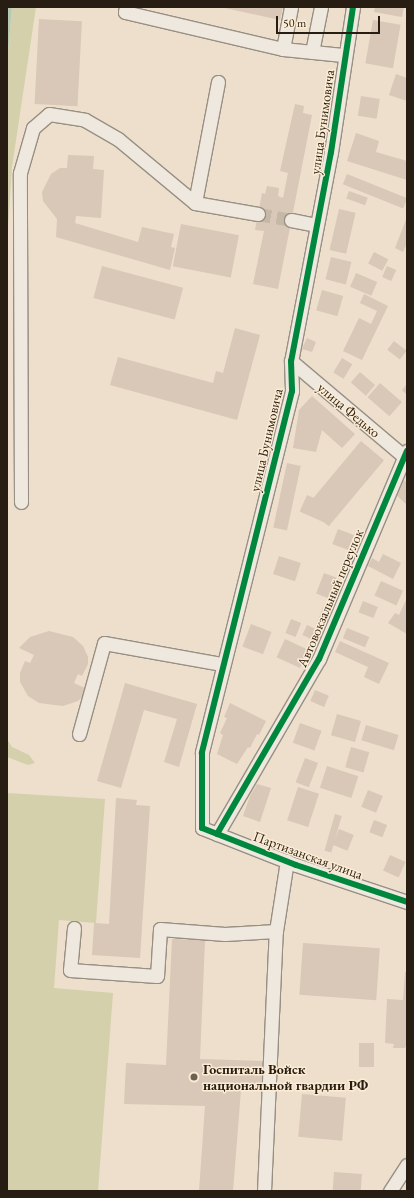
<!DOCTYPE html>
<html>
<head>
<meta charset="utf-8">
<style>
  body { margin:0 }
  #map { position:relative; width:414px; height:1198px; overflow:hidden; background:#eddfcb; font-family:"EB Garamond",serif }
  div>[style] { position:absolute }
  .green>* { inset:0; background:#d4d0ab }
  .water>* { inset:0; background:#b6c9b5 }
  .building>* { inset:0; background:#d9c7b7; transform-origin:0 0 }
  .minor-tunnel>* { height:13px; margin-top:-6.5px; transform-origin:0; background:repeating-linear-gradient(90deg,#c5b8a6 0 13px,transparent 0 19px) }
  .roads { filter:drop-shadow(1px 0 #988f83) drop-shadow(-1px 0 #988f83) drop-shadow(0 1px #988f83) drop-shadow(0 -1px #988f83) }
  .minor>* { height:13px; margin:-6.5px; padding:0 6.5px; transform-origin:6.5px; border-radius:6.5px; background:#efe8de }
  .cycleway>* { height:6px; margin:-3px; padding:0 3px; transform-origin:3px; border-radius:3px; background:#00873e }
  .dots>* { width:11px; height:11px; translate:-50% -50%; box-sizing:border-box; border:2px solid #fcecd4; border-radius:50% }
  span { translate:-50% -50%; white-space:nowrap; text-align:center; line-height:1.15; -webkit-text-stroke:3px #fcecd4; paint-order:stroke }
  .street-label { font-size:14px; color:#271d13 }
  .poi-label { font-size:14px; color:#271d13; font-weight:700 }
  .left { translate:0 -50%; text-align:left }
  .frame { position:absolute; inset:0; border:8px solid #271d13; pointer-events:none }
  .scale { position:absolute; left:276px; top:16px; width:104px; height:18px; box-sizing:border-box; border:2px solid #271d13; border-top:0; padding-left:5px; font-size:12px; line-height:14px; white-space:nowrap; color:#271d13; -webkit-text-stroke:3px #fcecd4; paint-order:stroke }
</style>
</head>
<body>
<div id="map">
  <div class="green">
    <div style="clip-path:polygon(12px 7px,36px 7px,12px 167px,7px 243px,7px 63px)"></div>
    <div style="clip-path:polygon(7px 739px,12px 747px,29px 755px,35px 763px,28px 765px,7px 757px)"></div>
    <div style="clip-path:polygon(7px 793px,105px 799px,96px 923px,59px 920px,54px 988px,113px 993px,98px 1191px,7px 1191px)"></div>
  </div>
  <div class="water">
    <div style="clip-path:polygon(7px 7px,12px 7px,7px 63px)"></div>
  </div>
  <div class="building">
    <div style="clip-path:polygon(220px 7px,283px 7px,280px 20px)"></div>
    <div style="clip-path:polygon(375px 7px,404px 7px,402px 17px,374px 12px)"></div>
    <div style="left:39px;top:19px;width:43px;height:85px;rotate:3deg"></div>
    <div style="left:373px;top:20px;width:28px;height:44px;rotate:10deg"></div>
    <div style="clip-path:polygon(396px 74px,407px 78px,407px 101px,389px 95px)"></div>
    <div style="left:361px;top:96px;width:19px;height:20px;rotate:9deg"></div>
    <div style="clip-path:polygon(295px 104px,304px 106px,303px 113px,312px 115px,278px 289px,253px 284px,264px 231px,255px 230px,262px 193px,265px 194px,267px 186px,279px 188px,278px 196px,283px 198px,288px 173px,280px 171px)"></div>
    <div style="clip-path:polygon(356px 133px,379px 141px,376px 152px,407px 161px,407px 180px,347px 161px)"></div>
    <div style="clip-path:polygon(68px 155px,94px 156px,93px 169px,104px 170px,101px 218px,76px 216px,75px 223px,138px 242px,142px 227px,174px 234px,171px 247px,175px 248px,170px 270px,56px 237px,57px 219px,43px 201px,42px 192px,51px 174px,60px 168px,67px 168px)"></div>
    <div style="left:347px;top:174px;width:65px;height:11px;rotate:22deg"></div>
    <div style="left:349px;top:191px;width:20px;height:8px;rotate:20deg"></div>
    <div style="left:339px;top:209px;width:17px;height:42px;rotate:13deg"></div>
    <div style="clip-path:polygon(407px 217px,407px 243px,403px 252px,395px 248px)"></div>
    <div style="left:181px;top:224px;width:59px;height:43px;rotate:11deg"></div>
    <div style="left:374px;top:252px;width:16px;height:13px;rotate:27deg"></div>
    <div style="left:331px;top:257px;width:21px;height:23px;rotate:14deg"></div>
    <div style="left:102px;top:266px;width:84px;height:33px;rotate:15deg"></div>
    <div style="left:387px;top:266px;width:10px;height:12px;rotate:24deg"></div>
    <div style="left:356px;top:273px;width:23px;height:15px;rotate:23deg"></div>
    <div style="left:322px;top:290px;width:22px;height:21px;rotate:16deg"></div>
    <div style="clip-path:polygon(364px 294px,388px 306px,362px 360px,343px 351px,359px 318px,371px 324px,377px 311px,360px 303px)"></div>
    <div style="clip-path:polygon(235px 328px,260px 335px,237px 420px,110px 385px,118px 357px,213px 383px,216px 371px,223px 373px)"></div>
    <div style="clip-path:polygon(307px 338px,316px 342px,312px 352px,302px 349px)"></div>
    <div style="left:394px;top:341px;width:16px;height:11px;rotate:38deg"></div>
    <div style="left:342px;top:358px;width:12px;height:17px;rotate:31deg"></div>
    <div style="left:360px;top:372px;width:20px;height:14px;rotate:41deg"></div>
    <div style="left:380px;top:383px;width:29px;height:19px;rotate:41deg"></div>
    <div style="clip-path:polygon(407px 384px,407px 395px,402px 390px)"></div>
    <div style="clip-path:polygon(312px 396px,355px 434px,342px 448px,322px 430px,316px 452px,293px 448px,299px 410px)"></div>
    <div style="left:361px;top:441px;width:30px;height:86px;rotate:40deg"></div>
    <div style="left:287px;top:463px;width:14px;height:66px;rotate:12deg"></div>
    <div style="clip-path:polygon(403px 479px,407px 483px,407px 505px,392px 491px)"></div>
    <div style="left:307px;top:495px;width:27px;height:18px;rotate:24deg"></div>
    <div style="left:338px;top:529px;width:17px;height:16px;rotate:21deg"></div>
    <div style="clip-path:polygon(383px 554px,401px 563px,393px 579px,368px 566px,372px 558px,379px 562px)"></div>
    <div style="left:279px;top:556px;width:23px;height:19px;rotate:18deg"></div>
    <div style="left:324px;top:573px;width:17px;height:22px;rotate:21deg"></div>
    <div style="left:381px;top:581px;width:24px;height:16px;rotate:24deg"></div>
    <div style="clip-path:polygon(407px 598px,407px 634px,388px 623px,395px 613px,399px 615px)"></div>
    <div style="left:363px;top:601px;width:16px;height:12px;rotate:22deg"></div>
    <div style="left:323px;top:607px;width:9px;height:20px;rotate:21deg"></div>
    <div style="left:291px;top:619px;width:11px;height:15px;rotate:22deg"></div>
    <div style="left:251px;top:624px;width:22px;height:24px;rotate:21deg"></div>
    <div style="left:307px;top:625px;width:17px;height:11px;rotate:25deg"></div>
    <div style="left:347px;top:628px;width:24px;height:11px;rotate:22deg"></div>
    <div style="clip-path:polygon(49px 631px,73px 637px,83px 646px,88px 657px,88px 664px,82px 676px,78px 674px,74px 683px,89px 690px,78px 701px,63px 706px,39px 703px,28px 696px,20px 682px,20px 673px,25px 661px,30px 663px,34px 655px,19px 648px,30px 637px)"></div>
    <div style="left:285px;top:639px;width:26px;height:20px;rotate:25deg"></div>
    <div style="clip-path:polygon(340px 641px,389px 663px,379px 684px,364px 677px,368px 667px,335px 652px)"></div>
    <div style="clip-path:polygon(125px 683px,197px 704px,179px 767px,164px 762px,177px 719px,144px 710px,121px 788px,97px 781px)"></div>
    <div style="left:315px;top:690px;width:15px;height:12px;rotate:23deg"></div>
    <div style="clip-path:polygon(230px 703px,266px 721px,259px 735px,257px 734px,250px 748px,248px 747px,237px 764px,217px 754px,223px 735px,220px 733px,227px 718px,224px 717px)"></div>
    <div style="left:337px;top:714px;width:25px;height:22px;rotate:16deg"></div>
    <div style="left:300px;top:723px;width:23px;height:21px;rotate:20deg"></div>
    <div style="left:366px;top:725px;width:34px;height:16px;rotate:17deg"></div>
    <div style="left:351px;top:747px;width:19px;height:21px;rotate:16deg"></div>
    <div style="left:305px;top:758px;width:14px;height:26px;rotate:21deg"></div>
    <div style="left:327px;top:766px;width:33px;height:23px;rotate:18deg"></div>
    <div style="clip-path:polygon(257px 784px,271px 788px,260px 822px,243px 816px,250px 796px)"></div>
    <div style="left:298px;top:787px;width:22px;height:35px;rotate:18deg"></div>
    <div style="left:368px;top:790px;width:16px;height:18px;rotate:22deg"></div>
    <div style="clip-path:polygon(116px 798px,137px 800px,136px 805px,150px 806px,140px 958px,92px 955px,94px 923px,109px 924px)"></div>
    <div style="left:335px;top:814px;width:7px;height:38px;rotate:16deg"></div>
    <div style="left:374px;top:820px;width:14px;height:13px;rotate:21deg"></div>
    <div style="left:339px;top:829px;width:16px;height:17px;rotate:22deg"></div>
    <div style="left:390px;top:855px;width:17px;height:17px;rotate:24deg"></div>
    <div style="clip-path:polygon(172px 939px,205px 940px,200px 1059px,264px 1061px,263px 1091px,241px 1090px,233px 1191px,199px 1191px,205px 1106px,124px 1104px,126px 1063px,166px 1065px)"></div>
    <div style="left:303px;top:943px;width:77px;height:52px;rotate:4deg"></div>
    <div style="clip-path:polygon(405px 972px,407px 972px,407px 1044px,405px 1048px,393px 1048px,394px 1044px,385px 1043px,387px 999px,403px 1000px)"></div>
    <div style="left:359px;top:1043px;width:15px;height:24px"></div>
    <div style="left:302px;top:1094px;width:44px;height:43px;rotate:5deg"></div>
    <div style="left:334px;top:1172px;width:28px;height:19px;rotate:4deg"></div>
  </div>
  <div class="minor-tunnel">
    <div style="left:258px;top:214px;width:34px;rotate:10deg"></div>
  </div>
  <div class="roads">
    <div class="minor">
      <div style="left:126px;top:7px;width:5px;rotate:101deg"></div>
      <div style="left:125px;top:12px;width:162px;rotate:13.2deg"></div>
      <div style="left:283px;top:49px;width:60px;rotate:5.7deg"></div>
      <div style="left:353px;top:7px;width:147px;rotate:98.6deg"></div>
      <div style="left:331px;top:152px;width:213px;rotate:100.8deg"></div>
      <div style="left:291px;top:361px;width:30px;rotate:88deg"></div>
      <div style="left:292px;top:391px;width:373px;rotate:104deg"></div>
      <div style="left:202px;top:753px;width:75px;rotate:90deg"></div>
      <div style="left:202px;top:828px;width:101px;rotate:21.5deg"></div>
      <div style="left:296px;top:865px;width:117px;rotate:18.4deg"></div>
      <div style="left:283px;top:49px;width:43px;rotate:-79.2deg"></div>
      <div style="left:312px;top:52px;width:46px;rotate:-78.7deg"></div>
      <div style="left:218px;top:82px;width:123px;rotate:100.8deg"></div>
      <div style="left:195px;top:203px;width:64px;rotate:9.9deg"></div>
      <div style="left:291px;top:220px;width:25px;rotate:11deg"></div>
      <div style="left:291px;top:361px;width:152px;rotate:40.2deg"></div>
      <div style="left:21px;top:502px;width:329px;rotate:-90.2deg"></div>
      <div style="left:20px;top:173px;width:47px;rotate:-73.9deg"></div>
      <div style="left:33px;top:128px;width:21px;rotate:-41deg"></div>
      <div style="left:49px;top:114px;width:36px;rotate:9deg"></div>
      <div style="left:85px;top:120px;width:38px;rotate:30deg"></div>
      <div style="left:118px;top:139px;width:100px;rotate:39.7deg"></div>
      <div style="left:79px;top:734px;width:94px;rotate:-74.6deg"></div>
      <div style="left:104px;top:643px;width:120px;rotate:10.1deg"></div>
      <div style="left:217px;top:834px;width:203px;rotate:-59.8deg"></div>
      <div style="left:319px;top:659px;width:226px;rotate:-67.1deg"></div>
      <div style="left:74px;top:928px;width:42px;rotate:95.4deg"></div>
      <div style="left:70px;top:970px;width:87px;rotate:3.9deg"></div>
      <div style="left:157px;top:976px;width:47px;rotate:-86.3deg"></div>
      <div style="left:160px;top:929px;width:65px;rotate:4.4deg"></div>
      <div style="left:225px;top:934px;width:51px;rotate:-3.4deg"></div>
      <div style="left:264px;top:1191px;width:260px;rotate:-87.4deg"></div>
      <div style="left:276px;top:931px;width:71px;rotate:-81.1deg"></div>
      <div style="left:390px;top:1191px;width:31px;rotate:-57deg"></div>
    </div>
  </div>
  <div class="cycleway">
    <div style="left:353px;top:7px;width:147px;rotate:98.6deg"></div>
    <div style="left:331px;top:152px;width:213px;rotate:100.8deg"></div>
    <div style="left:291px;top:361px;width:30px;rotate:88deg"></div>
    <div style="left:292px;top:391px;width:373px;rotate:104deg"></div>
    <div style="left:202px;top:753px;width:75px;rotate:90deg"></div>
    <div style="left:202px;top:828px;width:101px;rotate:21.5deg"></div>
    <div style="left:296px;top:865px;width:117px;rotate:18.4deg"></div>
    <div style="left:217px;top:834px;width:203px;rotate:-59.8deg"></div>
    <div style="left:319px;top:659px;width:226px;rotate:-67.1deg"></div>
  </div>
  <div class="dots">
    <div style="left:194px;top:1077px;background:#6c6153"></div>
  </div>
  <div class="street-label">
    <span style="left:322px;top:122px;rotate:-82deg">улица Бунимовича</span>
    <span style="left:349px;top:410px;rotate:40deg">улица Федько</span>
    <span style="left:266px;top:440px;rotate:-77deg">улица Бунимовича</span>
    <span style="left:330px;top:598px;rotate:-67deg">Автовокзальный переулок</span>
    <span style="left:308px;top:855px;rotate:20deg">Партизанская улица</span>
  </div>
  <div class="poi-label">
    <span class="left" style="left:203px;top:1077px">Госпиталь Войск<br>национальной гвардии РФ</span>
  </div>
  <div class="frame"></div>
  <div class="scale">50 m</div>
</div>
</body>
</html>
